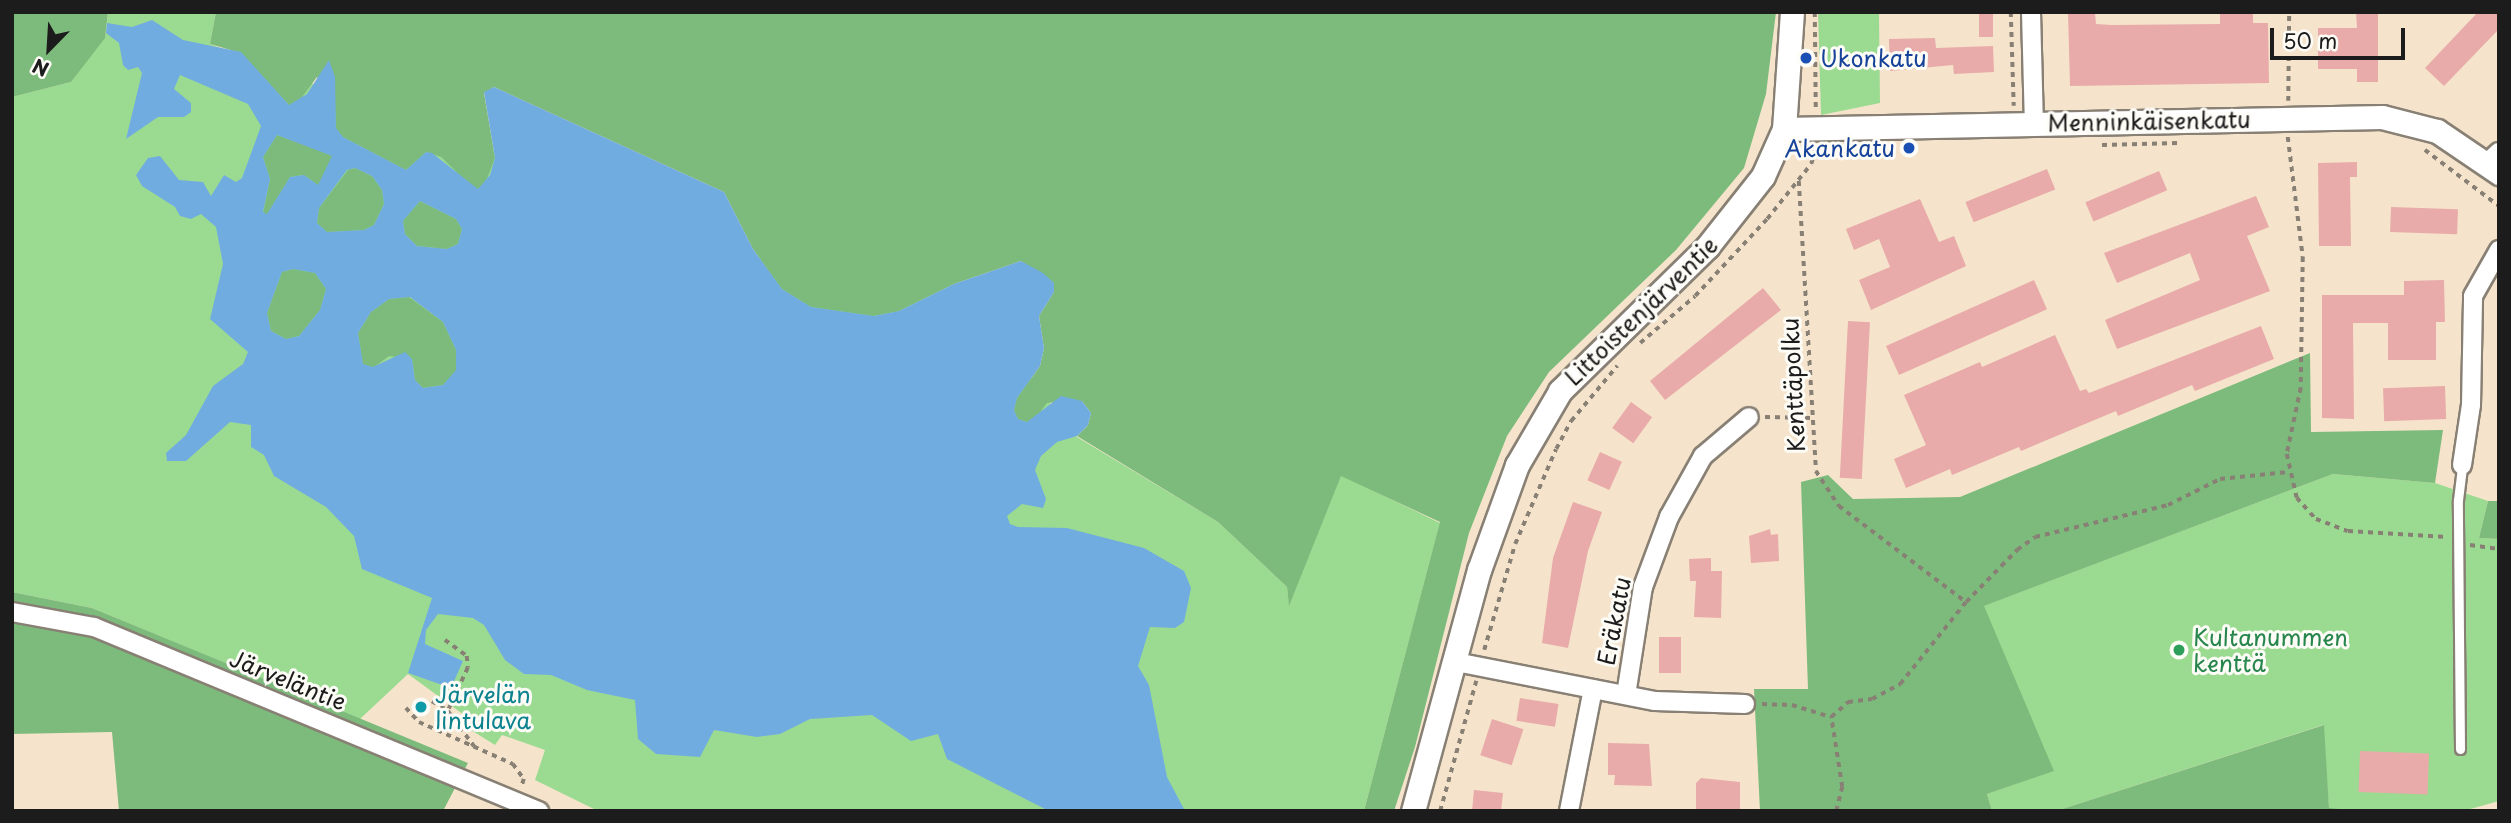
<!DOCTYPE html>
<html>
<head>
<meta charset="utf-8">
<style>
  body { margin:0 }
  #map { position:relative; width:2511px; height:823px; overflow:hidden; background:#f5e4cb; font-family:"Playpen Sans",sans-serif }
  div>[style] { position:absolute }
  .green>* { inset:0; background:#9bdb91 }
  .forest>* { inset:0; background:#7cbb7b }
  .water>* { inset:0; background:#71ace1 }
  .building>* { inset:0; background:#e8aba9; transform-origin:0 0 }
  .path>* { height:3.5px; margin-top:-1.75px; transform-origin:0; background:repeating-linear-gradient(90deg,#888074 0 5px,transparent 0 10px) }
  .roads { filter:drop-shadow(2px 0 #888074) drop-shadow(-2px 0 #888074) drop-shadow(0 2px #888074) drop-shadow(0 -2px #888074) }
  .service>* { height:9px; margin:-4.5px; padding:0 4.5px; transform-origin:4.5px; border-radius:4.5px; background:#fff }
  .minor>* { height:18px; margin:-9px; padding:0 9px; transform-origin:9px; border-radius:9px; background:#fff }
  .tertiary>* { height:23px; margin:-11.5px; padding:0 11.5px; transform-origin:11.5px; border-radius:11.5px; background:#fff }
  .dots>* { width:19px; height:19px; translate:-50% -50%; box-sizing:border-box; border:4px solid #fdfcf7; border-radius:50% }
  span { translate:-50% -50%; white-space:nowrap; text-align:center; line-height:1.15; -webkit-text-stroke:6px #fdfcf7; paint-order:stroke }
  .transit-label { font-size:23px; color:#164399 }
  .left { translate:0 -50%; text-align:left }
  .right { translate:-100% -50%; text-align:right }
  .street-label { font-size:23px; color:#1c1c1c }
  .leisure-label { font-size:23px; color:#27864d }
  .culture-label { font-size:23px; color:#0d838f }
  .frame { position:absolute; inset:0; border:14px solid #1c1c1c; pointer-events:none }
  .north { position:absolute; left:14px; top:14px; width:70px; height:70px; -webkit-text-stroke:5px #fdfcf7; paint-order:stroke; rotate:204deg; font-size:19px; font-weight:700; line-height:28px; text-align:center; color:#1c1c1c }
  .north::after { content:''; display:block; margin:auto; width:24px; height:32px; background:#1c1c1c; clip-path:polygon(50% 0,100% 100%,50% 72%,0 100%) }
  .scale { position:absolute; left:2270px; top:28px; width:135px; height:32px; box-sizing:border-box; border:4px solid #1c1c1c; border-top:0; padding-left:9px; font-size:21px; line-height:24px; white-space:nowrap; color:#1c1c1c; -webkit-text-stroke:5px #fdfcf7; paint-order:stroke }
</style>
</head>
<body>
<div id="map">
  <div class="green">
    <div style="clip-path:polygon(108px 12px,216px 12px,210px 44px,899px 311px,954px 284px,1077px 437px,1218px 522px,1287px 587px,1289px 604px,1341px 475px,1440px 523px,1364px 811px,598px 811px,535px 780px,545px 750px,502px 735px,495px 745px,471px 730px,471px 720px,408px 674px,360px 719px,92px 608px,12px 592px,12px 97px,71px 82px,106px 33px)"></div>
    <div style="clip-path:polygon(1818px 12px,1879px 12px,1880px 103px,1821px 115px)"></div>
    <div style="clip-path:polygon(2333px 474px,2435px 483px,2488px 501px,2479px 538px,2499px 539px,2499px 801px,2463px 811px,2329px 809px,2323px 725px,2056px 811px,1992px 811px,1987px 794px,2053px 770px,1983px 606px)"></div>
  </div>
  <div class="forest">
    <div style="clip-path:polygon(12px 12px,108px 12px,105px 38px,71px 82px,12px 97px)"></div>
    <div style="clip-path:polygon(216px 12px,1776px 12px,1766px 94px,1744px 168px,1676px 250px,1549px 372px,1507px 436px,1469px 533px,1415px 747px,1394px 811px,1364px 811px,1440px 522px,1341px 476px,1289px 606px,1287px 587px,1218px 522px,1077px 436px,1088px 425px,1091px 413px,1082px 401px,1047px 403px,1036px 418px,1027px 422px,1018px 419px,1014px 410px,1017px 398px,1040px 366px,1044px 348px,1039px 316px,1054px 292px,1054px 283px,1021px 261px,954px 284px,899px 311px,873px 316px,811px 307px,782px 289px,753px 249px,724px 192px,494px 87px,484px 93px,495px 158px,485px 184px,478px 189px,471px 186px,441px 157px,426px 152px,406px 170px,343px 137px,336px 129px,335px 108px,317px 77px,297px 104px,289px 105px,241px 53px,210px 44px)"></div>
    <div style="clip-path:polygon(277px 135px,332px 155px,331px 167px,318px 185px,304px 175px,290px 177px,267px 215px,263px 213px,270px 179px,263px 157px)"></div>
    <div style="clip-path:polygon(355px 168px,372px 176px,382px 190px,384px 204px,374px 225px,364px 230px,327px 232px,317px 223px,319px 208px,348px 170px)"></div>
    <div style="clip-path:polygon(420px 201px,456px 219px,462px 229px,458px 244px,447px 249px,417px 246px,405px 234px,403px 221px)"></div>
    <div style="clip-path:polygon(293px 269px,315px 273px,326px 289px,320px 310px,299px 336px,286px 339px,271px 331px,267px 313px,282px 272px)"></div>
    <div style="clip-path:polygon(409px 297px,443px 322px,456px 350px,457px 370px,443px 385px,423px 388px,415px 380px,412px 359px,389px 356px,373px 368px,363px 365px,358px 333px,371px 312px,389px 299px)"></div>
    <div style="clip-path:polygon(2310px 353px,2311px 432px,2443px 430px,2435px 483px,2333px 474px,1984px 606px,2054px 771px,1987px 794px,1992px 811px,1760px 811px,1754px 689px,1808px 689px,1801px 482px,1828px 475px,1853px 499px,1960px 497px)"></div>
    <div style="clip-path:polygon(2488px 501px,2499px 501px,2499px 539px,2479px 538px)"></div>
    <div style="clip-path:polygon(12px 592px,92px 608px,468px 763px,443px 811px,119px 811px,112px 732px,12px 734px)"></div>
    <div style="clip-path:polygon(2324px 725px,2329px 808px,2359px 811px,2056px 811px)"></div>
  </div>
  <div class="water">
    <div style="clip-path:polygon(evenodd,152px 20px,183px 40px,241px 52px,289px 105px,307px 94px,329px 60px,335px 77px,336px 128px,343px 137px,406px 170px,426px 152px,432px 153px,478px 189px,490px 175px,495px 158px,484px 92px,494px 87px,724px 192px,753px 249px,782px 289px,811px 307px,874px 316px,899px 311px,954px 284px,1021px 261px,1043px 273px,1054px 283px,1054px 292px,1039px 316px,1044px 348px,1040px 366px,1017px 398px,1014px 410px,1018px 419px,1027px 422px,1061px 396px,1082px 401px,1091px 413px,1088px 425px,1077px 436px,1057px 442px,1041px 456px,1035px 470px,1046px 499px,1043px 508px,1022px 504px,1007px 516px,1010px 524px,1018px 527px,1067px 528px,1144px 548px,1184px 571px,1191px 588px,1184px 622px,1175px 628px,1150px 627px,1138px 666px,1149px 685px,1167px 777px,1185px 811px,1049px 811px,947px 759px,938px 734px,911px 741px,872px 715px,810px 719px,780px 734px,757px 737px,714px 730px,700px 757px,656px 754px,638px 739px,635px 700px,587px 690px,551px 675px,524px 674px,505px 660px,484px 625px,473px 618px,438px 614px,426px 630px,425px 644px,463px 661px,451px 688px,408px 673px,432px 598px,362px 569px,354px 536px,326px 507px,274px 476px,264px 455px,251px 447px,251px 425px,230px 422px,186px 461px,167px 461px,166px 453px,186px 435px,213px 386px,243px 364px,248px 352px,210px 319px,223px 264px,216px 227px,201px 214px,191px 219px,180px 216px,175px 207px,142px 186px,136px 175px,148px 158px,160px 156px,179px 180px,203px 182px,211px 196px,224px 175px,236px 182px,242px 178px,261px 126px,248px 104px,180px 75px,174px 89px,191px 103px,191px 112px,184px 117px,158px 117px,126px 139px,142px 73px,138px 67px,128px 70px,123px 65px,119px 43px,106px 33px,107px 23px,132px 27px,152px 20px,277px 135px,332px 156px,318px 185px,304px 175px,290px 177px,267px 214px,263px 212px,270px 179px,263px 157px,277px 135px,152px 20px,355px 168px,372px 176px,382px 190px,384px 204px,374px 225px,364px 230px,327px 232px,317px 223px,319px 208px,347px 170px,355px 168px,152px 20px,420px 201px,456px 219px,462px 229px,458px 244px,447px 249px,417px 246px,405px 234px,403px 221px,420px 201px,152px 20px,293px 269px,315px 273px,326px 289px,320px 310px,299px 336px,286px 339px,271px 331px,267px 313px,282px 272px,293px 269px,152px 20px,410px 297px,443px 322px,456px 350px,456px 370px,443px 385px,423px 388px,415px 380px,412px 359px,405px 352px,373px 367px,363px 364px,358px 333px,371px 312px,389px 299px,410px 297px)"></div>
  </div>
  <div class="building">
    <div style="left:1979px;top:12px;width:14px;height:25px"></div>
    <div style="clip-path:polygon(2068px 12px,2095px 12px,2096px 24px,2112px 25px,2220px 24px,2220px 12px,2253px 12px,2253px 23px,2268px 23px,2269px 83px,2070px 86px)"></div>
    <div style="clip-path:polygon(2356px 12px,2378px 12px,2378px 82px,2357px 82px,2357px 69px,2318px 69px,2318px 28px,2357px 28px)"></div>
    <div style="clip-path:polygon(2478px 12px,2499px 12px,2499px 29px,2444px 86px,2425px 68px)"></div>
    <div style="clip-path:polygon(1935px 38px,1936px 48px,1993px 46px,1994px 72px,1954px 74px,1953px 65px,1890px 71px,1889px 39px)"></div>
    <div style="clip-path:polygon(2357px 162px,2357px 177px,2350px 177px,2351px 246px,2319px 246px,2318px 163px)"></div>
    <div style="left:2047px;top:169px;width:22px;height:88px;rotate:68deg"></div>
    <div style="left:2159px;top:171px;width:21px;height:80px;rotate:67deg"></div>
    <div style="clip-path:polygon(2256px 196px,2269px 227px,2247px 236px,2270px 291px,2117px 349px,2105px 320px,2200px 280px,2190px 253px,2117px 283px,2104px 253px)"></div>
    <div style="clip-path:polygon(1920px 199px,1939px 242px,1954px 236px,1966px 266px,1871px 310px,1859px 280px,1890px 267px,1879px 239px,1854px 250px,1846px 229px)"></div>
    <div style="left:2391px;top:207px;width:67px;height:25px;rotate:2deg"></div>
    <div style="left:2034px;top:280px;width:32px;height:162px;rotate:66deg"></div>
    <div style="clip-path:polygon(2444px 280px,2445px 322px,2436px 322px,2436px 360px,2388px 360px,2388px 323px,2353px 323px,2354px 419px,2322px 418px,2322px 295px,2404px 295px,2404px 281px)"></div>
    <div style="clip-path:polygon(1763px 288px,1781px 310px,1665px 400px,1650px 381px)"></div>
    <div style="left:1848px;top:321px;width:22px;height:157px;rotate:3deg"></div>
    <div style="clip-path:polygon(2261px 326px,2274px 359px,2195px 391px,2192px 385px,2118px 416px,2116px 411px,2021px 451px,2019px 447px,1952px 475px,1950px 469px,1906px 488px,1894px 459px,1926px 445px,1904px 395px,1980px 362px,1982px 367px,2055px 335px,2080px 391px,2086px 389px,2089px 393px)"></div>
    <div style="left:2445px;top:386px;width:33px;height:62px;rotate:88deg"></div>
    <div style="left:1631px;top:402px;width:26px;height:32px;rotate:36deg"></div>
    <div style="left:1600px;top:452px;width:24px;height:31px;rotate:24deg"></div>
    <div style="clip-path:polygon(1573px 502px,1602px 512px,1588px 551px,1568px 648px,1542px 643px,1553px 558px)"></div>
    <div style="clip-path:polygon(1770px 529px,1771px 535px,1778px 534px,1779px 561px,1751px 563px,1749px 536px)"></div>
    <div style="clip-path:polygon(1711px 558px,1711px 571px,1722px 571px,1721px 618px,1694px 617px,1696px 581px,1690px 581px,1689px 559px)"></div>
    <div style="left:1659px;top:637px;width:22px;height:36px"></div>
    <div style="left:1520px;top:698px;width:39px;height:23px;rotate:9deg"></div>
    <div style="left:1492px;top:719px;width:33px;height:38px;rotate:18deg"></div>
    <div style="clip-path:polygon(1608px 743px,1649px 744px,1652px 786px,1614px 785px,1615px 775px,1608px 775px)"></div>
    <div style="left:2360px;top:751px;width:69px;height:41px;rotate:2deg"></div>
    <div style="clip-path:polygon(1701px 778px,1740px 782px,1740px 809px,1696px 809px,1696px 783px)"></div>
    <div style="clip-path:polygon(1474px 790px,1503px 793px,1501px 811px,1472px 811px)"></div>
  </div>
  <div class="path">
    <div style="left:1815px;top:12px;width:97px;rotate:89.4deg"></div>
    <div style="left:2011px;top:12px;width:94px;rotate:88.2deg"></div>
    <div style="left:2288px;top:101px;width:89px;rotate:-89.4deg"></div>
    <div style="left:2288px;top:137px;width:121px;rotate:82.9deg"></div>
    <div style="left:2303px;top:257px;width:131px;rotate:90.9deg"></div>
    <div style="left:2301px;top:388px;width:67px;rotate:102deg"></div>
    <div style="left:2287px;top:454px;width:45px;rotate:77.2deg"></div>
    <div style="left:2297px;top:498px;width:28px;rotate:48deg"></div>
    <div style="left:2316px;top:519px;width:34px;rotate:21deg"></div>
    <div style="left:2348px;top:531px;width:99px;rotate:3.5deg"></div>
    <div style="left:2102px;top:145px;width:76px;rotate:-1.5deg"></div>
    <div style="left:2425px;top:150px;width:93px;rotate:37.1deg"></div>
    <div style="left:1799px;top:181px;width:290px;rotate:86.6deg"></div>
    <div style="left:1816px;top:471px;width:42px;rotate:56.7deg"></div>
    <div style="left:1839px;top:506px;width:159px;rotate:37.1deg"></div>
    <div style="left:1640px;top:343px;width:72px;rotate:-40.5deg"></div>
    <div style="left:1695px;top:296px;width:105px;rotate:-46.9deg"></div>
    <div style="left:1767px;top:219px;width:70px;rotate:-51.3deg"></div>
    <div style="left:1811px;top:164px;width:17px;rotate:-73deg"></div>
    <div style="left:1765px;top:417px;width:45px;rotate:1.3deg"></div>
    <div style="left:2470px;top:545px;width:29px;rotate:8deg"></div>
    <div style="left:445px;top:640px;width:27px;rotate:36deg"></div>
    <div style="left:467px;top:656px;width:12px;rotate:85deg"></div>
    <div style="left:468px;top:668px;width:47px;rotate:114.9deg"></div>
    <div style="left:1484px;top:650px;width:110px;rotate:-73.7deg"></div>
    <div style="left:1515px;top:544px;width:103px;rotate:-66.7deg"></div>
    <div style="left:1556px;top:449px;width:32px;rotate:-62deg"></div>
    <div style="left:1571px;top:421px;width:72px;rotate:-50.1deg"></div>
    <div style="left:432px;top:701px;width:19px;rotate:32deg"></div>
    <div style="left:448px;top:711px;width:44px;rotate:53.4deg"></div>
    <div style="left:1762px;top:704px;width:30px;rotate:2deg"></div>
    <div style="left:1792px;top:705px;width:41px;rotate:17.1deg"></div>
    <div style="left:406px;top:708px;width:19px;rotate:47deg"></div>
    <div style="left:419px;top:722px;width:103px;rotate:24.1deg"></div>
    <div style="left:513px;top:764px;width:19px;rotate:54deg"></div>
    <div style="left:524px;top:779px;width:7px;rotate:106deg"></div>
    <div style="left:1440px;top:811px;width:135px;rotate:-74.5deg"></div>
    <div style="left:1836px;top:811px;width:25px;rotate:-76deg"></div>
    <div style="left:1842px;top:787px;width:71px;rotate:-98.9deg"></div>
    <div style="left:1831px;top:717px;width:23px;rotate:-41deg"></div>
    <div style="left:1848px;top:702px;width:24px;rotate:-7deg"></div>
    <div style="left:1872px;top:699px;width:32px;rotate:-28deg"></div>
    <div style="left:1900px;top:684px;width:105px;rotate:-51.2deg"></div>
    <div style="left:1966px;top:602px;width:73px;rotate:-45.6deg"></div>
    <div style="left:2017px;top:550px;width:22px;rotate:-36deg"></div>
    <div style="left:2035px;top:537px;width:137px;rotate:-13.5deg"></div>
    <div style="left:2168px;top:505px;width:58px;rotate:-26.6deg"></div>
    <div style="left:2220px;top:479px;width:68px;rotate:-5.9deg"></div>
    <div style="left:2497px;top:811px;width:2px;rotate:-27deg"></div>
  </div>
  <div class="roads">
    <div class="service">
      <div style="left:2460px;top:749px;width:249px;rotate:-90.5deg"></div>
      <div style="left:2458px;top:500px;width:35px;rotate:-83deg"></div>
    </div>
    <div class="minor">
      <div style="left:2031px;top:12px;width:111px;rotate:88.5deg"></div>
      <div style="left:2487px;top:163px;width:16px;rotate:-43deg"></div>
      <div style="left:2462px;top:465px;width:61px;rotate:-81.5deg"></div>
      <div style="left:2471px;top:405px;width:109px;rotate:-88.9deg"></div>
      <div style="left:2473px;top:296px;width:53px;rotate:-60.5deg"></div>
      <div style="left:12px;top:612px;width:83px;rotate:10.4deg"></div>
      <div style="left:94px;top:627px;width:482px;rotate:22.5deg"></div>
      <div style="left:1456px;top:662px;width:203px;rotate:11.1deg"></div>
      <div style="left:1655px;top:701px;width:90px;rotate:1.9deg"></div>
      <div style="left:1626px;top:695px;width:109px;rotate:-81.1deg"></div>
      <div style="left:1643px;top:587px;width:75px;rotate:-69.6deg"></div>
      <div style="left:1669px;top:517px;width:70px;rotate:-60.9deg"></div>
      <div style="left:1703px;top:456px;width:60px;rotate:-40.3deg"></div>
      <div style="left:1569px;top:811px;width:124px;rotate:-78.9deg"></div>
    </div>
    <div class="tertiary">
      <div style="left:1784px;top:129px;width:598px;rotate:-1.15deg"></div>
      <div style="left:2382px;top:117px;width:57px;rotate:14.3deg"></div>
      <div style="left:2437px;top:131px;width:75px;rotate:34.1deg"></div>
      <div style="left:1413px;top:811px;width:250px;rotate:-74.7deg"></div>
      <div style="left:1479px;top:570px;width:112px;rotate:-70.1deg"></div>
      <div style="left:1517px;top:465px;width:86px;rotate:-59.8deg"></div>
      <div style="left:1560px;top:391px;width:206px;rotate:-44.4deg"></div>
      <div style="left:1707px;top:247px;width:90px;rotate:-51.7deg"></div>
      <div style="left:1763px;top:176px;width:51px;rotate:-65.9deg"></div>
      <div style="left:1784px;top:129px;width:117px;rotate:-86.1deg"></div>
    </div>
  </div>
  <div class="dots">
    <div style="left:1806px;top:58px;background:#1a4fb4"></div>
    <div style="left:1909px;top:148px;background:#1a4fb4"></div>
    <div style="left:2179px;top:650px;background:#2e9e5b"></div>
    <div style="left:421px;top:707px;background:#0f9aa8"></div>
  </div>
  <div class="transit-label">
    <span class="left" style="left:1820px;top:58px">Ukonkatu</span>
    <span class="right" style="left:1895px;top:148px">Akankatu</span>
  </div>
  <div class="street-label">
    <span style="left:2149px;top:121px;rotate:-1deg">Menninkäisenkatu</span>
    <span style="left:1641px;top:311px;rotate:-44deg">Littoistenjärventie</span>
    <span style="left:1793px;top:385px;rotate:-93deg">Kenttäpolku</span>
    <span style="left:1614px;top:621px;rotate:-79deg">Eräkatu</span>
    <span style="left:288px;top:680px;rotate:22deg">Järveläntie</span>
  </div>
  <div class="leisure-label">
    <span class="left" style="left:2193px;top:650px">Kultanummen<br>kenttä</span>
  </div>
  <div class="culture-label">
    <span class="left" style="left:435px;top:707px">Järvelän<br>lintulava</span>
  </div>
  <div class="frame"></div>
  <div class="north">N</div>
  <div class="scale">50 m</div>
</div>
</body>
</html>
